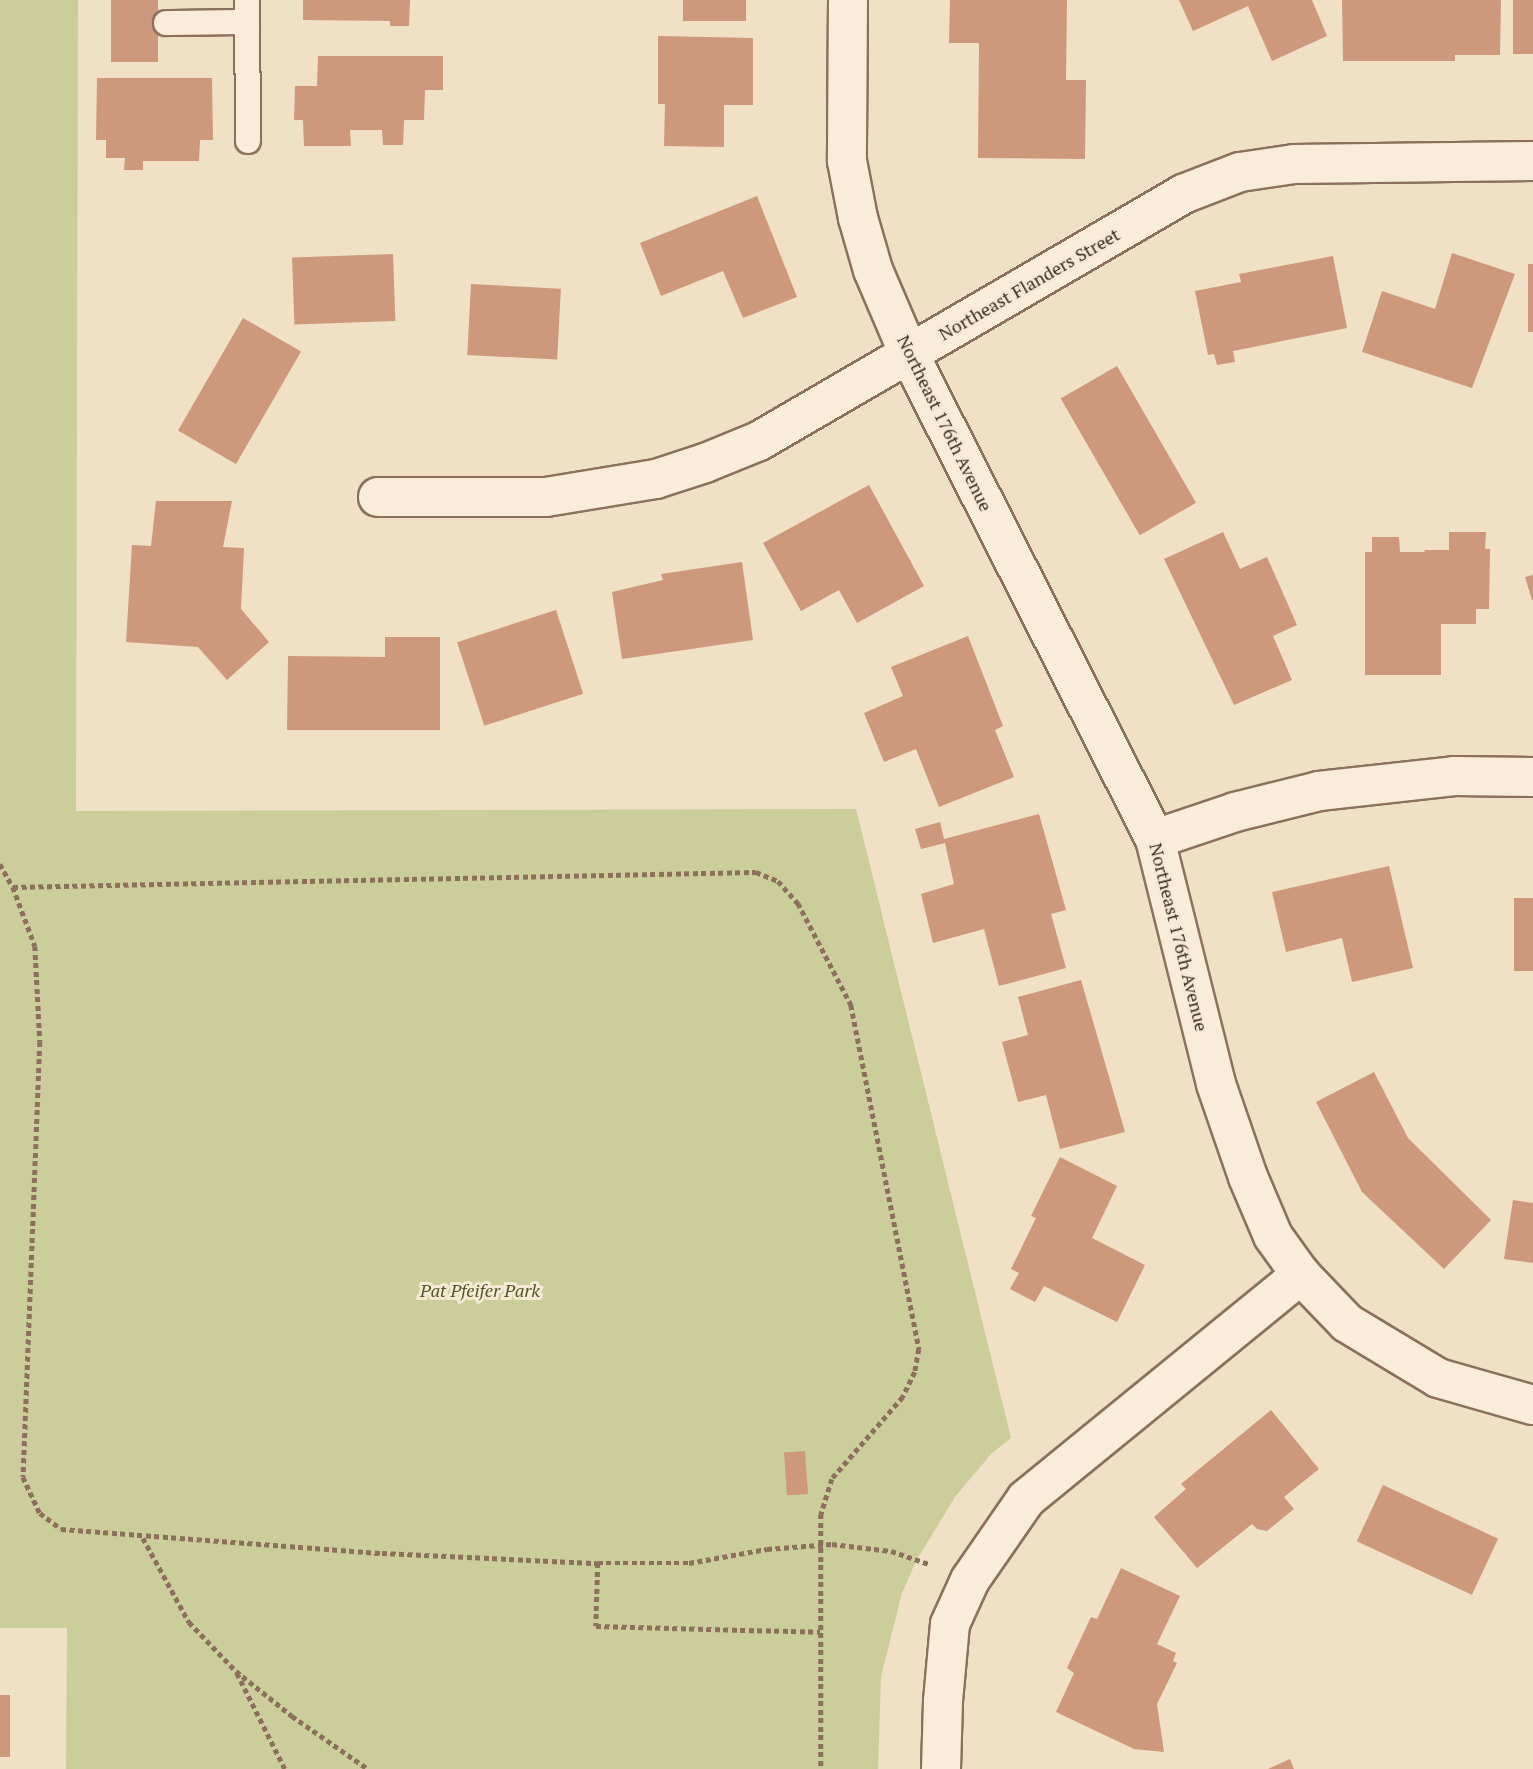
<!DOCTYPE html>
<html>
<head>
<meta charset="utf-8">
<style>
  body { margin:0 }
  #map { position:relative; width:1533px; height:1769px; overflow:hidden; background:#efe0c6; font-family:"PT Serif",serif }
  div>[style] { position:absolute }
  .green>* { inset:0; background:#cbcd9a }
  .building>* { inset:0; background:#cd987c; transform-origin:0 0 }
  .path>* { height:4.5px; margin-top:-2.25px; transform-origin:0; background:repeating-linear-gradient(90deg,#8b715c 0 5px,transparent 0 8.5px) }
  .roads { filter:drop-shadow(2px 0 #8b715c) drop-shadow(-2px 0 #8b715c) drop-shadow(0 2px #8b715c) drop-shadow(0 -2px #8b715c) }
  .service>* { height:24px; margin:-12px; padding:0 12px; transform-origin:12px; border-radius:12px; background:#f9edda }
  .minor>* { height:38px; margin:-19px; padding:0 19px; transform-origin:19px; border-radius:19px; background:#f9edda }
  span { translate:-50% -50%; white-space:nowrap; text-align:center; line-height:1.15; -webkit-text-stroke:6px #f6ead6; paint-order:stroke }
  .street-label { font-size:18px; color:#3b2b1f }
  .park-label { font-size:18px; color:#4f5726; font-style:italic }
</style>
</head>
<body>
<div id="map">
  <div class="green">
    <div style="clip-path:polygon(0 0,78px 0,76px 811px,856px 809px,1011px 1438px,991px 1454px,955px 1497px,916px 1561px,902px 1593px,881px 1677px,878px 1769px,66px 1769px,67px 1628px,0 1628px)"></div>
  </div>
  <div class="building">
    <div style="left:111px;top:0;width:47px;height:62px"></div>
    <div style="clip-path:polygon(303px 0,410px 0,409px 26px,390px 26px,390px 21px,303px 20px)"></div>
    <div style="left:683px;top:0;width:63px;height:21px"></div>
    <div style="clip-path:polygon(950px 0,1067px 0,1066px 80px,1086px 80px,1085px 159px,978px 158px,979px 43px,949px 43px)"></div>
    <div style="clip-path:polygon(1179px 0,1312px 0,1327px 36px,1272px 61px,1248px 6px,1193px 31px)"></div>
    <div style="clip-path:polygon(1342px 0,1501px 0,1500px 55px,1455px 55px,1455px 61px,1343px 61px)"></div>
    <div style="left:1513px;top:0;width:20px;height:54px"></div>
    <div style="clip-path:polygon(658px 36px,753px 38px,753px 105px,724px 105px,724px 147px,664px 146px,665px 104px,658px 104px)"></div>
    <div style="clip-path:polygon(318px 56px,443px 56px,443px 90px,425px 90px,424px 120px,404px 120px,403px 145px,383px 145px,382px 130px,350px 130px,351px 146px,304px 146px,303px 120px,294px 120px,295px 86px,317px 86px)"></div>
    <div style="clip-path:polygon(97px 78px,212px 78px,213px 140px,200px 140px,199px 161px,143px 161px,143px 170px,124px 170px,125px 158px,106px 158px,106px 140px,96px 140px)"></div>
    <div style="clip-path:polygon(757px 196px,797px 297px,743px 318px,723px 271px,661px 296px,640px 243px)"></div>
    <div style="clip-path:polygon(1452px 253px,1515px 274px,1472px 388px,1362px 352px,1382px 291px,1435px 309px)"></div>
    <div style="left:393px;top:254px;width:67px;height:101px;rotate:88deg"></div>
    <div style="clip-path:polygon(1333px 256px,1347px 328px,1233px 351px,1235px 362px,1217px 365px,1214px 354px,1208px 355px,1195px 291px,1241px 282px,1239px 274px)"></div>
    <div style="left:1528px;top:264px;width:5px;height:68px"></div>
    <div style="left:471px;top:284px;width:90px;height:71px;rotate:3deg"></div>
    <div style="left:243px;top:318px;width:67px;height:130px;rotate:30deg"></div>
    <div style="left:1117px;top:366px;width:158px;height:65px;rotate:60deg"></div>
    <div style="clip-path:polygon(869px 485px,924px 586px,857px 623px,839px 590px,801px 611px,763px 543px)"></div>
    <div style="clip-path:polygon(156px 501px,232px 501px,223px 547px,244px 548px,241px 609px,269px 642px,227px 680px,198px 647px,126px 642px,132px 545px,151px 546px)"></div>
    <div style="clip-path:polygon(1223px 532px,1240px 569px,1267px 557px,1297px 625px,1273px 636px,1292px 680px,1234px 705px,1164px 559px)"></div>
    <div style="clip-path:polygon(1449px 532px,1486px 532px,1485px 549px,1490px 549px,1489px 609px,1476px 609px,1476px 624px,1441px 624px,1441px 675px,1365px 675px,1365px 552px,1372px 552px,1372px 537px,1399px 537px,1400px 552px,1425px 552px,1424px 550px,1449px 550px)"></div>
    <div style="clip-path:polygon(742px 562px,753px 640px,622px 659px,612px 592px,663px 580px,661px 574px)"></div>
    <div style="clip-path:polygon(1533px 575px,1533px 600px,1532px 600px,1525px 577px)"></div>
    <div style="left:556px;top:610px;width:88px;height:104px;rotate:72deg"></div>
    <div style="clip-path:polygon(968px 636px,1003px 726px,995px 730px,1014px 777px,939px 807px,916px 749px,884px 762px,864px 713px,903px 696px,891px 667px)"></div>
    <div style="clip-path:polygon(385px 637px,440px 637px,440px 730px,287px 730px,288px 656px,385px 657px)"></div>
    <div style="clip-path:polygon(1039px 814px,1066px 910px,1051px 914px,1066px 968px,999px 986px,984px 929px,933px 943px,921px 894px,954px 884px,945px 843px,921px 849px,915px 829px,940px 822px,944px 839px)"></div>
    <div style="clip-path:polygon(1389px 866px,1413px 968px,1352px 982px,1342px 938px,1286px 952px,1272px 892px)"></div>
    <div style="left:1514px;top:898px;width:19px;height:73px"></div>
    <div style="clip-path:polygon(1081px 980px,1125px 1132px,1060px 1149px,1046px 1095px,1018px 1102px,1002px 1042px,1028px 1035px,1018px 997px)"></div>
    <div style="clip-path:polygon(1374px 1072px,1408px 1138px,1491px 1220px,1444px 1269px,1362px 1192px,1316px 1102px)"></div>
    <div style="clip-path:polygon(1060px 1157px,1117px 1186px,1092px 1238px,1145px 1265px,1117px 1322px,1044px 1286px,1035px 1302px,1010px 1289px,1019px 1273px,1011px 1269px,1036px 1218px,1031px 1216px)"></div>
    <div style="clip-path:polygon(1513px 1200px,1533px 1203px,1533px 1263px,1504px 1259px)"></div>
    <div style="clip-path:polygon(1271px 1410px,1319px 1469px,1284px 1497px,1294px 1509px,1267px 1531px,1257px 1529px,1252px 1524px,1197px 1568px,1154px 1517px,1186px 1489px,1181px 1484px)"></div>
    <div style="left:805px;top:1451px;width:43px;height:21px;rotate:86deg"></div>
    <div style="left:1383px;top:1485px;width:127px;height:62px;rotate:25deg"></div>
    <div style="clip-path:polygon(1121px 1568px,1180px 1596px,1157px 1644px,1176px 1653px,1173px 1661px,1177px 1663px,1157px 1704px,1164px 1752px,1134px 1749px,1056px 1712px,1074px 1673px,1067px 1668px,1091px 1617px,1097px 1619px)"></div>
    <div style="left:0;top:1695px;width:10px;height:62px"></div>
    <div style="clip-path:polygon(1290px 1759px,1294px 1769px,1268px 1769px)"></div>
  </div>
  <div class="path">
    <div style="left:0;top:864px;width:26px;rotate:61deg"></div>
    <div style="left:13px;top:887px;width:63px;rotate:69.6deg"></div>
    <div style="left:35px;top:946px;width:96px;rotate:87deg"></div>
    <div style="left:40px;top:1042px;width:435px;rotate:92.2deg"></div>
    <div style="left:23px;top:1477px;width:40px;rotate:65deg"></div>
    <div style="left:40px;top:1513px;width:26px;rotate:37deg"></div>
    <div style="left:61px;top:1529px;width:322px;rotate:4.3deg"></div>
    <div style="left:382px;top:1553px;width:216px;rotate:2.7deg"></div>
    <div style="left:598px;top:1563px;width:91px"></div>
    <div style="left:689px;top:1563px;width:79px;rotate:-10.2deg"></div>
    <div style="left:767px;top:1549px;width:65px;rotate:-4.4deg"></div>
    <div style="left:832px;top:1544px;width:59px;rotate:6.8deg"></div>
    <div style="left:891px;top:1551px;width:39px;rotate:19deg"></div>
    <div style="left:13px;top:887px;width:743px;rotate:-1.16deg"></div>
    <div style="left:756px;top:872px;width:24px;rotate:22deg"></div>
    <div style="left:778px;top:881px;width:30px;rotate:48deg"></div>
    <div style="left:798px;top:903px;width:115px;rotate:62.5deg"></div>
    <div style="left:851px;top:1005px;width:351px;rotate:78.8deg"></div>
    <div style="left:919px;top:1349px;width:23px;rotate:100deg"></div>
    <div style="left:915px;top:1372px;width:28px;rotate:116deg"></div>
    <div style="left:903px;top:1397px;width:108px;rotate:130.9deg"></div>
    <div style="left:832px;top:1479px;width:37px;rotate:107deg"></div>
    <div style="left:821px;top:1514px;width:255px;rotate:90deg"></div>
    <div style="left:143px;top:1538px;width:96px;rotate:61.3deg"></div>
    <div style="left:189px;top:1622px;width:68px;rotate:46.2deg"></div>
    <div style="left:236px;top:1671px;width:72px;rotate:38.8deg"></div>
    <div style="left:292px;top:1716px;width:93px;rotate:34.9deg"></div>
    <div style="left:598px;top:1563px;width:63px;rotate:91.8deg"></div>
    <div style="left:596px;top:1626px;width:224px;rotate:1.5deg"></div>
    <div style="left:237px;top:1673px;width:107px;rotate:63.4deg"></div>
  </div>
  <div class="roads">
    <div class="service">
      <div style="left:247px;top:0;width:141px;rotate:89.6deg"></div>
      <div style="left:166px;top:23px;width:81px;rotate:-0.7deg"></div>
    </div>
    <div class="minor">
      <div style="left:848px;top:0;width:161px;rotate:90.4deg"></div>
      <div style="left:847px;top:161px;width:58px;rotate:79.1deg"></div>
      <div style="left:858px;top:218px;width:54px;rotate:73.9deg"></div>
      <div style="left:873px;top:270px;width:91px;rotate:66.8deg"></div>
      <div style="left:909px;top:354px;width:544px;rotate:63.11deg"></div>
      <div style="left:1155px;top:839px;width:252px;rotate:76deg"></div>
      <div style="left:1216px;top:1084px;width:98px;rotate:71deg"></div>
      <div style="left:1248px;top:1177px;width:64px;rotate:67deg"></div>
      <div style="left:1273px;top:1236px;width:48px;rotate:54.3deg"></div>
      <div style="left:1301px;top:1275px;width:66px;rotate:46.2deg"></div>
      <div style="left:1347px;top:1323px;width:106px;rotate:31.1deg"></div>
      <div style="left:1438px;top:1378px;width:99px;rotate:15.9deg"></div>
      <div style="left:378px;top:497px;width:168px"></div>
      <div style="left:546px;top:497px;width:111px;rotate:-9.3deg"></div>
      <div style="left:656px;top:479px;width:52px;rotate:-18.1deg"></div>
      <div style="left:705px;top:463px;width:58px;rotate:-22.2deg"></div>
      <div style="left:759px;top:441px;width:491px;rotate:-30.2deg"></div>
      <div style="left:1183px;top:194px;width:61px;rotate:-21.1deg"></div>
      <div style="left:1240px;top:172px;width:55px;rotate:-8.4deg"></div>
      <div style="left:1294px;top:164px;width:239px;rotate:-0.7deg"></div>
      <div style="left:1155px;top:839px;width:84px;rotate:-18.6deg"></div>
      <div style="left:1235px;top:812px;width:87px;rotate:-14deg"></div>
      <div style="left:1319px;top:791px;width:136px;rotate:-6.3deg"></div>
      <div style="left:1454px;top:776px;width:79px;rotate:0.7deg"></div>
      <div style="left:941px;top:1769px;width:68px;rotate:-88.3deg"></div>
      <div style="left:943px;top:1701px;width:77px;rotate:-84.8deg"></div>
      <div style="left:950px;top:1624px;width:48px;rotate:-65.6deg"></div>
      <div style="left:970px;top:1580px;width:98px;rotate:-55.3deg"></div>
      <div style="left:1026px;top:1499px;width:355px;rotate:-39.2deg"></div>
    </div>
  </div>
  <div class="street-label">
    <span style="left:1029px;top:284px;rotate:-30deg">Northeast Flanders Street</span>
    <span style="left:945px;top:423px;rotate:64deg">Northeast 176th Avenue</span>
    <span style="left:1179px;top:937px;rotate:76deg">Northeast 176th Avenue</span>
  </div>
  <div class="park-label">
    <span style="left:480px;top:1290px">Pat Pfeifer Park</span>
  </div>
</div>
</body>
</html>
